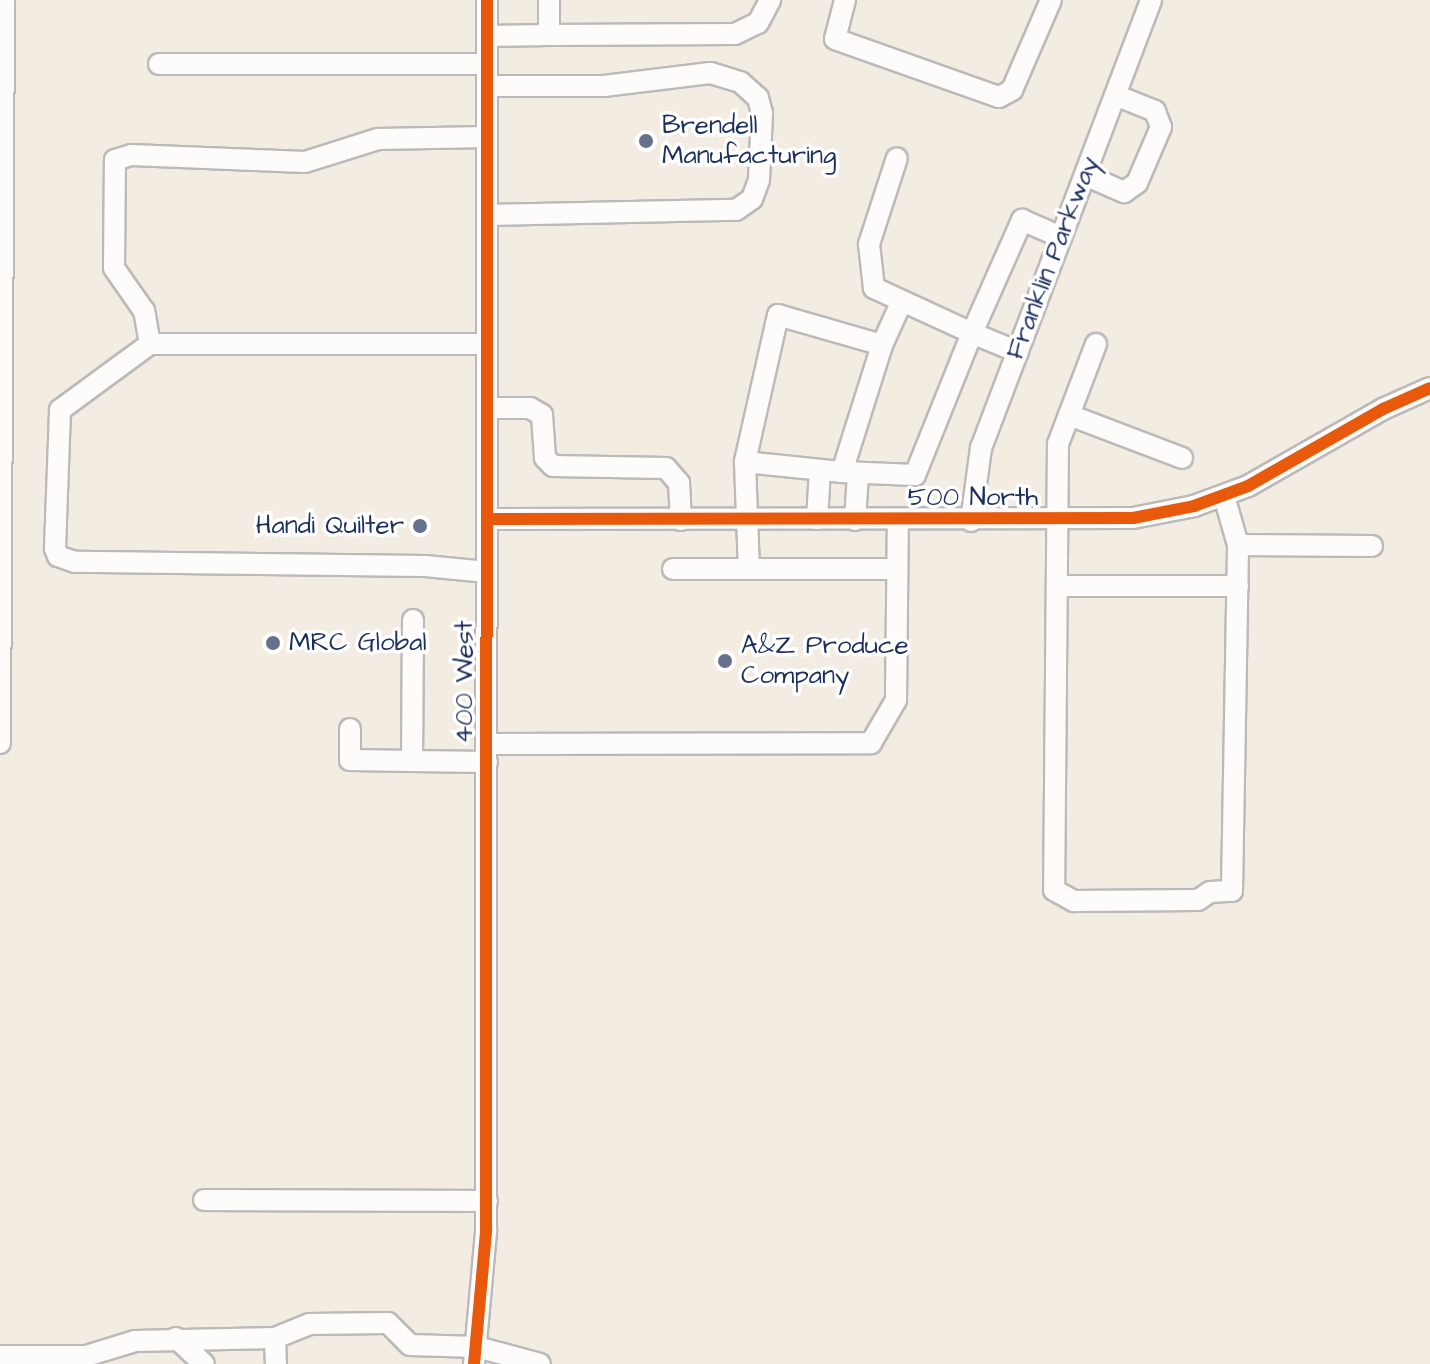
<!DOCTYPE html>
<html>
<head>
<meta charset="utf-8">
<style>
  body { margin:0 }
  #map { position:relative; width:1430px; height:1364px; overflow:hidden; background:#f2ece2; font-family:"Architects Daughter",sans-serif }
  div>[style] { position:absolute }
  .roads { filter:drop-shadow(2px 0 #bcbab9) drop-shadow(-2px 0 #bcbab9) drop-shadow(0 2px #bcbab9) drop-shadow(0 -2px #bcbab9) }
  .minor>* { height:20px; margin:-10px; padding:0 10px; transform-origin:10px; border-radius:10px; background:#fdfcfb }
  .cycleway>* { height:12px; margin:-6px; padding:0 6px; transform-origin:6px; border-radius:6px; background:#e8590c }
  .dots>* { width:22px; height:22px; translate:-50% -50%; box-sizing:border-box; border:4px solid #fff; border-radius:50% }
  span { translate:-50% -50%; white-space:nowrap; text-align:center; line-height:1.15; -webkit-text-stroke:7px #fff; paint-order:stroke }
  .poi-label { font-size:26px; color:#1b2f5e }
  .left { translate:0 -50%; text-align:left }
  .right { translate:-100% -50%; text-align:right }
  .street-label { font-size:26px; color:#1b2f5e }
</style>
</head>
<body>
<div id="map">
  <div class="roads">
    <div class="minor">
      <div style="left:845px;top:0;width:40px;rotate:104.4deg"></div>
      <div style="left:835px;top:39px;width:174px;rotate:19.5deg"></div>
      <div style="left:999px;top:97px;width:15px;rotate:-28deg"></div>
      <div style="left:1012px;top:90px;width:98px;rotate:-66.6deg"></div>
      <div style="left:549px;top:35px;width:186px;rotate:-0.3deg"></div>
      <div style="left:735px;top:34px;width:25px;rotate:-26deg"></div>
      <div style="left:758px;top:23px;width:26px;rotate:-62deg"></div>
      <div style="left:487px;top:36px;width:62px;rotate:-0.9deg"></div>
      <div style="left:549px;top:35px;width:35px;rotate:-90deg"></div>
      <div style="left:159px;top:64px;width:328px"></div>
      <div style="left:1085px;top:175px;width:43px;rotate:23.6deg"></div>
      <div style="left:1124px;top:192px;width:16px;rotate:-35deg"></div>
      <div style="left:1137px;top:183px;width:61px;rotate:-66.8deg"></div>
      <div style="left:1161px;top:127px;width:17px;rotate:-111deg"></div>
      <div style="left:1155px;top:111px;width:43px;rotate:-158.2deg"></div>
      <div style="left:487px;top:215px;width:249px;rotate:-1.2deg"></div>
      <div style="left:736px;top:210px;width:19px;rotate:-35deg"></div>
      <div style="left:752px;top:199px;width:20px;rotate:-70deg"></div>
      <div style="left:759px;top:180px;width:67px;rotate:-87.4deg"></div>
      <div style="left:762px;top:113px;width:16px;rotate:-105deg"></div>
      <div style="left:758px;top:98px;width:24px;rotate:-138deg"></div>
      <div style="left:740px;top:82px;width:31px;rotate:-163deg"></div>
      <div style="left:710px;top:73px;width:107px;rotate:173deg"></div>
      <div style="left:604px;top:86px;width:117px;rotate:180deg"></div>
      <div style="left:150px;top:344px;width:34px;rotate:-100deg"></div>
      <div style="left:144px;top:311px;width:52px;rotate:-124.9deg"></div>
      <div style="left:114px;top:268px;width:108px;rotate:-89.5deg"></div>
      <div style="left:115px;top:160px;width:17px;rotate:-17deg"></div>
      <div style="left:131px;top:155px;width:174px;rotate:2.3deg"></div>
      <div style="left:305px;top:162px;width:77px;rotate:-17.5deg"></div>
      <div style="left:378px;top:139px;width:109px;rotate:-1.1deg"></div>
      <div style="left:1096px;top:344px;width:107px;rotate:110.8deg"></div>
      <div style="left:1058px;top:444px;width:446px;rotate:90.5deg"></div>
      <div style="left:1054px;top:890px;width:23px;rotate:29deg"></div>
      <div style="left:1074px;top:901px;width:124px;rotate:-0.5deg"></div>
      <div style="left:1198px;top:900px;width:14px;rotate:-34deg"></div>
      <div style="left:1210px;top:892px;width:22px;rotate:-3deg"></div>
      <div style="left:1232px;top:891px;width:346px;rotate:-89deg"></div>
      <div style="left:1238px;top:545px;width:51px;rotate:-105.9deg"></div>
      <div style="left:882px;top:345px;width:48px;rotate:-65.6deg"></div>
      <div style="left:1018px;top:352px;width:50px;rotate:-157.6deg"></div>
      <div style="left:972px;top:333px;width:124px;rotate:-66.1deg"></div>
      <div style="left:1022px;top:220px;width:43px;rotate:23.6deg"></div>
      <div style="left:487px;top:408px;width:43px"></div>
      <div style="left:530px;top:408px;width:14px;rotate:30deg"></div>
      <div style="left:542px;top:415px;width:43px;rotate:86deg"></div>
      <div style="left:545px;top:458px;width:11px;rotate:45deg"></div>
      <div style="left:553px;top:466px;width:113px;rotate:1deg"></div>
      <div style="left:666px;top:468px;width:20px;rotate:49deg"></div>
      <div style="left:679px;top:483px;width:37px;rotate:87deg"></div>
      <div style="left:1069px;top:415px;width:121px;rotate:20.8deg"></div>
      <div style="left:745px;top:462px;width:98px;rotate:5.9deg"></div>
      <div style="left:842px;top:472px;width:133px;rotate:-72.5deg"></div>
      <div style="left:882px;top:345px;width:108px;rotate:-163.9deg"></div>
      <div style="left:778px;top:315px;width:151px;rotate:102.7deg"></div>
      <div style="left:745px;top:462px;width:107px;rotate:87.9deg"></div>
      <div style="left:842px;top:472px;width:73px;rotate:2.4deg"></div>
      <div style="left:915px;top:475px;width:153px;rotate:-68.1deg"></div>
      <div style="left:972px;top:333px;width:108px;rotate:-155.3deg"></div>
      <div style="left:874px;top:288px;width:44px;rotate:-96.5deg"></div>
      <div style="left:869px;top:244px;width:90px;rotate:-72deg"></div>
      <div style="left:487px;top:519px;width:646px;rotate:-0.09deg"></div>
      <div style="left:1133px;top:518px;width:62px;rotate:-11.1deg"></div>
      <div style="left:1194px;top:506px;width:58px;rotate:-20.3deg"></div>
      <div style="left:1248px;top:486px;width:155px;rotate:-29.7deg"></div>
      <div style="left:1383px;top:409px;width:51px;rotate:-24.1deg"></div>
      <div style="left:817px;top:519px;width:49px;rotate:-86.5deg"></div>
      <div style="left:855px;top:520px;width:47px;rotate:-86.3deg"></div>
      <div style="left:971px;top:521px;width:74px;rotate:-82.2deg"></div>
      <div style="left:981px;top:448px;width:479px;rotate:-69.2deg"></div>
      <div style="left:1238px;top:545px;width:134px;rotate:0.4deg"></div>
      <div style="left:673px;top:569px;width:224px"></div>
      <div style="left:487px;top:572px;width:62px;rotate:-174.5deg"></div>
      <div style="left:425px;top:566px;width:350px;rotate:-179.3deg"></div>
      <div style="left:75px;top:562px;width:18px;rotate:-161deg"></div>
      <div style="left:58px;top:556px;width:9px;rotate:-111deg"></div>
      <div style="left:55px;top:548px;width:138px;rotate:-87.9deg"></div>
      <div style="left:60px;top:410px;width:112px;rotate:-36.3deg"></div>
      <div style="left:150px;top:344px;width:337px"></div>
      <div style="left:1057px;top:586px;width:181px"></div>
      <div style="left:413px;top:620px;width:141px;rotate:90.4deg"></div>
      <div style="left:412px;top:761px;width:75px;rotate:0.8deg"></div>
      <div style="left:350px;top:729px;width:31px;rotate:90deg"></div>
      <div style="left:350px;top:760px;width:62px;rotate:0.9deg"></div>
      <div style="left:0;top:743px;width:743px;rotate:-89.69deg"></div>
      <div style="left:487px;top:744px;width:384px;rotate:-0.1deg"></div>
      <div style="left:871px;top:743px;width:50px;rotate:-59.8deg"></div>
      <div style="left:896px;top:700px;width:180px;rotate:-89.4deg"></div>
      <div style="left:204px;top:1200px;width:283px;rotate:0.2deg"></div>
      <div style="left:176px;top:1338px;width:38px;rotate:43deg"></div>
      <div style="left:275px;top:1338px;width:26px;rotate:88deg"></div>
      <div style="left:0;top:1356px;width:86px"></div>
      <div style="left:86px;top:1356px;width:51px;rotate:-17deg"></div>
      <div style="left:135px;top:1341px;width:140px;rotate:-1.2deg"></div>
      <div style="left:275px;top:1338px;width:37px;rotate:-22deg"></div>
      <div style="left:309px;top:1324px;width:79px;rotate:-0.7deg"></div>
      <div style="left:388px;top:1323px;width:31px;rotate:45deg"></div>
      <div style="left:410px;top:1345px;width:67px;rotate:1.7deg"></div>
      <div style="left:477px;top:1347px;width:65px;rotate:15.1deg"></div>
      <div style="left:474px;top:1364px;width:134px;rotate:-84.8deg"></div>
      <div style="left:486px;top:1231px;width:1231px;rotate:-89.95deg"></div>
    </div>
  </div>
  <div class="cycleway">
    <div style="left:487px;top:519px;width:646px;rotate:-0.09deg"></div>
    <div style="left:1133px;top:518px;width:62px;rotate:-11.1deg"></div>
    <div style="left:1194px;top:506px;width:58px;rotate:-20.3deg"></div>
    <div style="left:1248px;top:486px;width:155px;rotate:-29.7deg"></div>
    <div style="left:1383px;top:409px;width:51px;rotate:-24.1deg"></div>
    <div style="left:474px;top:1364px;width:134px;rotate:-84.8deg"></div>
    <div style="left:486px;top:1231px;width:1231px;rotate:-89.95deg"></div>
  </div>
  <div class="dots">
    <div style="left:646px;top:141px;background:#66718c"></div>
    <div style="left:420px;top:526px;background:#66718c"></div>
    <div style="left:273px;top:643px;background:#66718c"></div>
    <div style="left:725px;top:661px;background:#66718c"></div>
  </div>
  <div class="poi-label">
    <span class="left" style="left:662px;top:141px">Brendell<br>Manufacturing</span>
    <span class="right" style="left:404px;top:526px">Handi Quilter</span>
    <span class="left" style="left:289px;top:643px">MRC Global</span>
    <span class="left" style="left:741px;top:661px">A&amp;Z Produce<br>Company</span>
  </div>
  <div class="street-label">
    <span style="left:1053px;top:258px;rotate:-69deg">Franklin Parkway</span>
    <span style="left:973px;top:498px">500 North</span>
    <span style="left:465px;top:682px;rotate:-90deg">400 West</span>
  </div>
</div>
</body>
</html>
